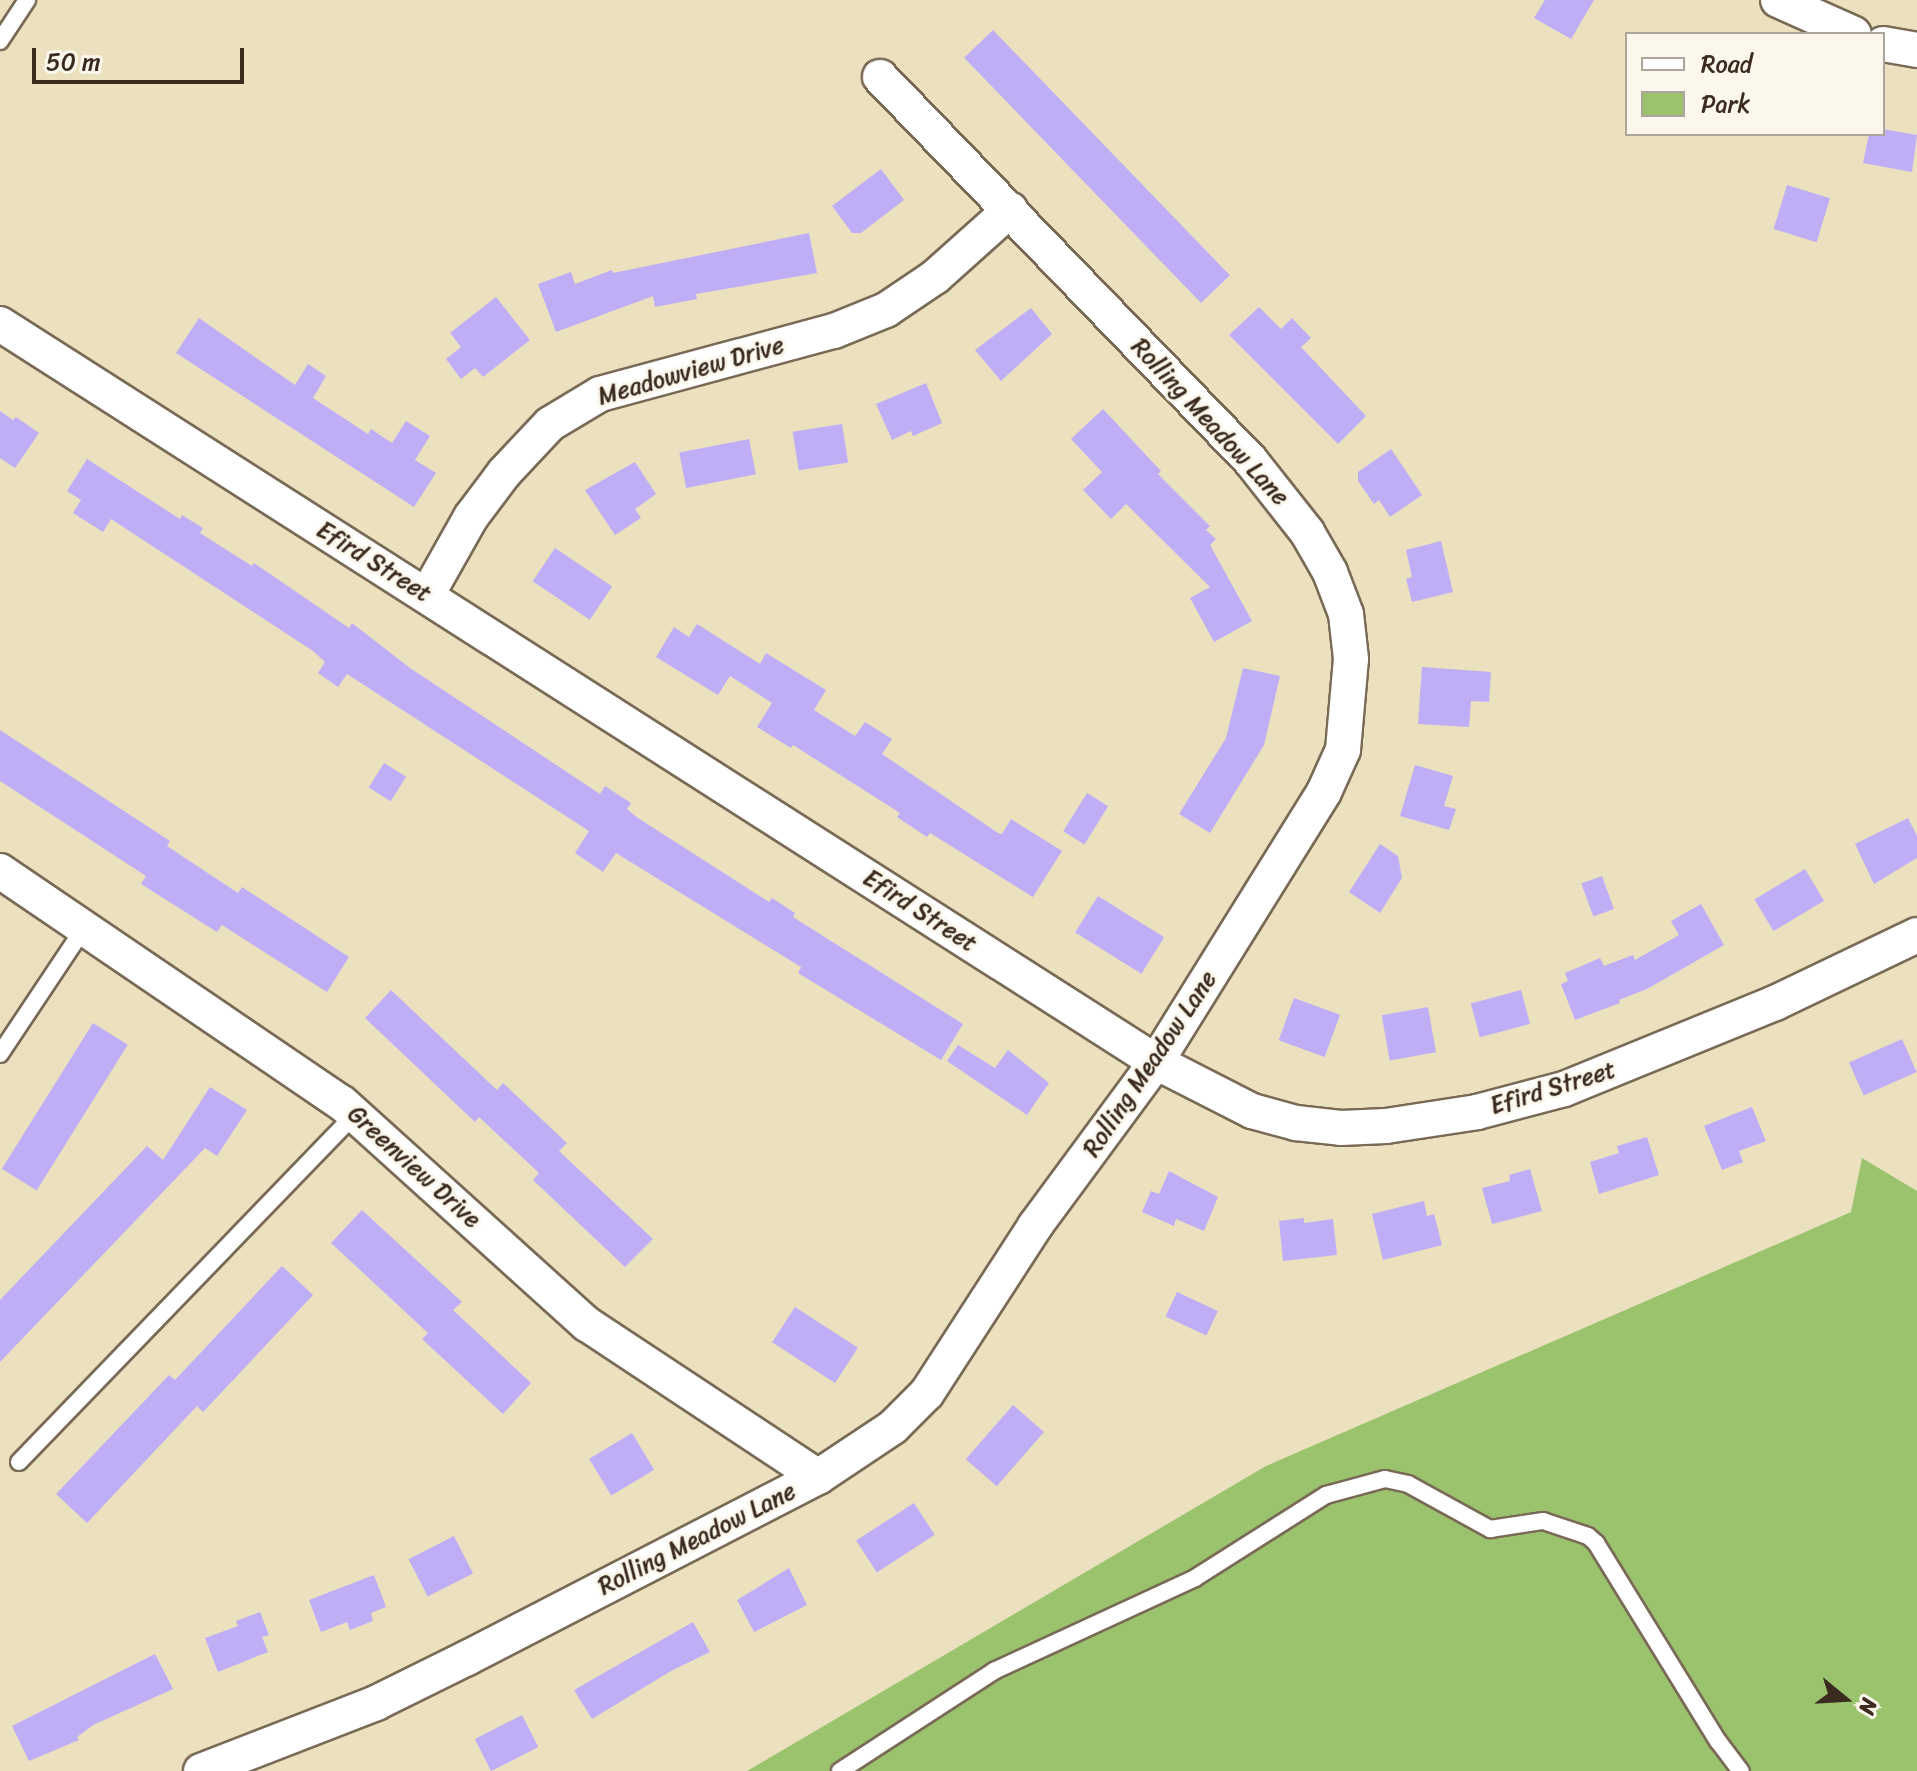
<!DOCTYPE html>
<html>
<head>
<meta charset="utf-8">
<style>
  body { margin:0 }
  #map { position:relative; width:1917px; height:1771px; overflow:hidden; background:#ebe1bf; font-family:Sriracha,sans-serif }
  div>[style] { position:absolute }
  .green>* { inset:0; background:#9bc36e }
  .building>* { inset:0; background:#bfaef6; transform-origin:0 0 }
  .roads { filter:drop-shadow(2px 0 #796a56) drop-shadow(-2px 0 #796a56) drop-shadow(0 2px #796a56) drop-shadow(0 -2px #796a56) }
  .service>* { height:16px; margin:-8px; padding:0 8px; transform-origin:8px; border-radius:8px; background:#fff }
  .minor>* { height:34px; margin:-17px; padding:0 17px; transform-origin:17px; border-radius:17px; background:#fff }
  span { translate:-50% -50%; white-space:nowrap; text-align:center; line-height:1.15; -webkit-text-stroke:6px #fbf7ec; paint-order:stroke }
  .street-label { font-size:24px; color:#3b2a1e }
  .legend { position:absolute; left:1625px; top:32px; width:260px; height:104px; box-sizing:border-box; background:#fbf7ec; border:2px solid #aea59a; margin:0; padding:10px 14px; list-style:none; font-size:24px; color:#3b2a1e }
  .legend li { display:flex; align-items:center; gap:16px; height:40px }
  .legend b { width:40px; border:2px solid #aea59a }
  .north { position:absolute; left:1805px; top:1659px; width:80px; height:80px; -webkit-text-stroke:6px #fbf7ec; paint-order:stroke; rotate:108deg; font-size:22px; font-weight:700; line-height:32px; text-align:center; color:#3b2a1e }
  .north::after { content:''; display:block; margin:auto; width:28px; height:36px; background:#3b2a1e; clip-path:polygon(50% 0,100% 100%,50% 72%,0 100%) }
  .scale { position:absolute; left:32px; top:48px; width:212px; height:36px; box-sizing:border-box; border:4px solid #3b2a1e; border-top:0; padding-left:10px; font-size:24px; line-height:28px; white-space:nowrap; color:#3b2a1e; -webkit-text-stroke:6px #fbf7ec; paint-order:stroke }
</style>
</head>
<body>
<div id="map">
  <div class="green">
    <div style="clip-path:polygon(1862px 1158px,1917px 1191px,1917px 1771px,747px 1771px,1266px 1466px,1851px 1212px)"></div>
  </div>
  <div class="building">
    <div style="clip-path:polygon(1545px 0,1594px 0,1571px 39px,1534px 18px)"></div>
    <div style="left:993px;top:30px;width:341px;height:40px;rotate:46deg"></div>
    <div style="clip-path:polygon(1883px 129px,1917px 135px,1912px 172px,1863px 163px,1869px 134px,1883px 134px)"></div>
    <div style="clip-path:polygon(881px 169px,904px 200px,861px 233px,852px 233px,832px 206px)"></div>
    <div style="left:1787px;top:185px;width:45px;height:46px;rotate:17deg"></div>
    <div style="clip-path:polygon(809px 233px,817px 273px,696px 294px,697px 299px,655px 307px,653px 296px,556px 332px,538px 284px,571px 272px,575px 284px,612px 270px,613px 273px)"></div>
    <div style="clip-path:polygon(496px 297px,530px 340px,483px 377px,475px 368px,461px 379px,446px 359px,461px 347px,450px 333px)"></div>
    <div style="clip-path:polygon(1259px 307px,1281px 329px,1292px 318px,1311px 338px,1301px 347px,1366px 416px,1338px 444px,1229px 335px)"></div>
    <div style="clip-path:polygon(1031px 308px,1052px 334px,1001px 381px,975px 350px)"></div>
    <div style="clip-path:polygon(199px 318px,295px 385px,308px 364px,326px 376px,313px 398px,368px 434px,371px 429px,392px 443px,406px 421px,430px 436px,415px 460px,436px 473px,414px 507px,176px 353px)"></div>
    <div style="clip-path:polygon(926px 383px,942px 423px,913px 436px,911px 431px,892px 440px,876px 404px)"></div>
    <div style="clip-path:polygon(1103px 409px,1161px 471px,1158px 474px,1210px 526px,1206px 530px,1216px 539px,1210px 545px,1252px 621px,1214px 642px,1190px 598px,1210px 587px,1126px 504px,1111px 519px,1083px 490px,1102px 472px,1071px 439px)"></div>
    <div style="clip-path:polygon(0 411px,13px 420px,16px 417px,39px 433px,15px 468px,0 458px)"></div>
    <div style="left:842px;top:424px;width:39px;height:50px;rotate:81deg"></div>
    <div style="left:749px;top:439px;width:36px;height:71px;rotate:79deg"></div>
    <div style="clip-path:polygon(1391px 449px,1422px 495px,1390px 517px,1379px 500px,1374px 504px,1358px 481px,1358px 472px)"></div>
    <div style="clip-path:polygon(87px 459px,180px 519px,182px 515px,203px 528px,200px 533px,252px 566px,254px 563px,349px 628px,352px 623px,410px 668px,600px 794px,605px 786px,631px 803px,627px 809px,638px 818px,769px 902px,772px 898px,795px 913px,793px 917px,963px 1024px,941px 1060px,798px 973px,801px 967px,616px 853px,603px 872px,575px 853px,589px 831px,347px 674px,338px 687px,318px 673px,325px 662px,313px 651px,111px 519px,103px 532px,73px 513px,81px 500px,67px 491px)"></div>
    <div style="clip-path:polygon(635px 462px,656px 494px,635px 509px,641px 518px,615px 535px,585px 490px)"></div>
    <div style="clip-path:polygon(1441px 541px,1453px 592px,1412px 602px,1406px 579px,1412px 577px,1406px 550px)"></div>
    <div style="left:555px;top:548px;width:69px;height:40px;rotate:34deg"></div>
    <div style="clip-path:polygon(697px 624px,760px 664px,766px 653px,826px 690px,814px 710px,855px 736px,865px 722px,892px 739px,882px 754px,998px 833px,1002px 834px,1011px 819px,1062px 851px,1033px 897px,930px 833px,927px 837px,897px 817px,900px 813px,793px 745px,791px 748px,757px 727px,772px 703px,730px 676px,718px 695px,656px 657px,674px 627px,689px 637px)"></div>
    <div style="clip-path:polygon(1422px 667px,1491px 672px,1489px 702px,1471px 701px,1469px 727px,1418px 724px)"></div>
    <div style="clip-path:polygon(1243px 668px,1280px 676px,1264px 745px,1210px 833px,1179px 814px,1226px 738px)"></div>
    <div style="clip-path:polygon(0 730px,170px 841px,167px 846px,238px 893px,242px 887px,349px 957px,327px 992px,222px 925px,217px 932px,141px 884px,146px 876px,0 781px)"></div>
    <div style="left:384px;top:763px;width:26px;height:29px;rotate:32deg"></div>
    <div style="clip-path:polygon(1415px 765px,1453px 776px,1444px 806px,1456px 809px,1449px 830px,1400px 816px)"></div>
    <div style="left:1087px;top:793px;width:25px;height:45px;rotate:32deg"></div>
    <div style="clip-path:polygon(1908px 818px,1917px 836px,1917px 858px,1874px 884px,1855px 844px)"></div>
    <div style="clip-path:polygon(1380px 844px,1398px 856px,1402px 878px,1380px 913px,1349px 892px)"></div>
    <div style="left:1805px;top:869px;width:37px;height:59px;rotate:59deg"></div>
    <div style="left:1602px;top:876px;width:35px;height:22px;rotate:70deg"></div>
    <div style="left:1098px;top:896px;width:78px;height:43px;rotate:32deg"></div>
    <div style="clip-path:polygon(1701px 904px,1724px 945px,1647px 989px,1619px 1000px,1620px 1003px,1575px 1020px,1561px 984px,1568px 981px,1565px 973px,1600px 958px,1604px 966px,1633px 955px,1635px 960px,1679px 935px,1671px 921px)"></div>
    <div style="clip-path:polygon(391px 990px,497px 1090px,503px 1083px,567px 1143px,559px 1151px,653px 1239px,625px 1267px,533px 1180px,539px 1173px,479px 1117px,475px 1122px,365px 1018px)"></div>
    <div style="left:1521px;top:990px;width:35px;height:52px;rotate:75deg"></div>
    <div style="left:1294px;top:998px;width:49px;height:45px;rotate:20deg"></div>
    <div style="left:1428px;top:1007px;width:46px;height:47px;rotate:80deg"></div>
    <div style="left:93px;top:1023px;width:41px;height:172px;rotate:32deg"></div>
    <div style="left:1902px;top:1039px;width:36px;height:58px;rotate:66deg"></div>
    <div style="clip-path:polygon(958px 1045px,995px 1068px,1008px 1050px,1049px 1083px,1027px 1115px,947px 1061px)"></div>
    <div style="clip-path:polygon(210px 1087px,247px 1110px,217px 1156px,205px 1148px,0 1362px,0 1300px,147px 1146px,163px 1160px)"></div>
    <div style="clip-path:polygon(1752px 1107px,1766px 1141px,1739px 1151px,1743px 1162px,1722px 1170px,1704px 1126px)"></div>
    <div style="clip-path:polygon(1647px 1137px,1659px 1175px,1599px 1194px,1590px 1162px,1619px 1153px,1617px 1146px)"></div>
    <div style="clip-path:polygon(1530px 1169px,1542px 1211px,1492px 1224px,1482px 1188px,1510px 1181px,1509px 1175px)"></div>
    <div style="clip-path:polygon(1169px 1171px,1218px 1197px,1204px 1231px,1176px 1219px,1174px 1226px,1142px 1212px,1151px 1191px,1159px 1194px)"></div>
    <div style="clip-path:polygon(1424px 1201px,1427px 1216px,1434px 1214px,1442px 1245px,1383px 1260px,1372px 1214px)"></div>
    <div style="clip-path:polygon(362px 1210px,462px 1302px,453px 1310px,531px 1383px,503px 1414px,422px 1339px,428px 1333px,331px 1243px)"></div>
    <div style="clip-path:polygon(1304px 1218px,1304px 1223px,1333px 1219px,1337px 1255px,1283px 1261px,1279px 1221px)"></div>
    <div style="clip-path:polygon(282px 1266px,313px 1295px,203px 1412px,197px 1406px,87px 1523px,56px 1494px,169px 1375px,175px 1380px)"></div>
    <div style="left:1177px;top:1292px;width:45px;height:27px;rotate:25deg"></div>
    <div style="left:795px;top:1307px;width:75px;height:42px;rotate:33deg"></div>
    <div style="left:1013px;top:1405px;width:41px;height:72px;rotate:41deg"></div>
    <div style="left:632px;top:1433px;width:43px;height:50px;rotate:59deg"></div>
    <div style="left:914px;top:1503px;width:38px;height:69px;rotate:57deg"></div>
    <div style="left:454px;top:1536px;width:42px;height:51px;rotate:63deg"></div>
    <div style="clip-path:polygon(789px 1568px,807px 1605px,754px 1632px,737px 1600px)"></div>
    <div style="clip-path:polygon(374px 1575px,386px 1607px,371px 1613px,373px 1621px,350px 1630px,347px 1622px,321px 1632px,309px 1600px)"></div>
    <div style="clip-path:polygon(260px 1612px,269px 1635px,262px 1637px,268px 1652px,218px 1672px,205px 1638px,238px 1626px,236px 1621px)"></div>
    <div style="clip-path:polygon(693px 1622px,710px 1652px,671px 1671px,592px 1719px,574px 1690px)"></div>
    <div style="clip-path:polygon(155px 1654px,173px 1689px,93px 1725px,77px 1737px,79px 1740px,29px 1761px,12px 1726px)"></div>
    <div style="left:522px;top:1715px;width:36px;height:53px;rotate:63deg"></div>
  </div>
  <div class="roads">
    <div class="service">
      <div style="left:0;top:41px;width:49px;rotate:-56.6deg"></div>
      <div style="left:0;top:1054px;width:151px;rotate:-56.3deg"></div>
      <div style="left:19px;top:1462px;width:484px;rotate:-46deg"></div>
      <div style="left:840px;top:1771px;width:184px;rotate:-33deg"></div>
      <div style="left:994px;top:1671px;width:221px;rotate:-24.8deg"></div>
      <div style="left:1195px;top:1578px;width:155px;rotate:-32.4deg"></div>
      <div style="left:1326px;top:1495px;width:61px;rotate:-15.2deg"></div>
      <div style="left:1385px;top:1479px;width:24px;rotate:12deg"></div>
      <div style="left:1408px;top:1484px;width:94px;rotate:28.8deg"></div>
      <div style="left:1490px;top:1529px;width:54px;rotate:-8.6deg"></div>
      <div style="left:1543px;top:1521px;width:47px;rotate:18.4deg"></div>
      <div style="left:1588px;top:1536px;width:11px;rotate:41deg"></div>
      <div style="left:1596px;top:1543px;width:233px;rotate:58.4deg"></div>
      <div style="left:1718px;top:1741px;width:38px;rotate:53deg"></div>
    </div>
    <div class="minor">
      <div style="left:1778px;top:0;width:83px;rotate:24.1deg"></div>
      <div style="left:1883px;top:44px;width:35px;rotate:10deg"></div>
      <div style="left:0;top:324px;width:1371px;rotate:32.55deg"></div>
      <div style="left:1156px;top:1062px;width:108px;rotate:27deg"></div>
      <div style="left:1252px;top:1111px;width:46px;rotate:15.3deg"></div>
      <div style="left:1296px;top:1123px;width:45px;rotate:6.3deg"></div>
      <div style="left:1341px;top:1128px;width:45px;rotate:-2.5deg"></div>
      <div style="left:1386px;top:1126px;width:92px;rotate:-8.7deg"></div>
      <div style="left:1477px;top:1112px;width:90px;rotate:-14.8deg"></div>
      <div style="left:1564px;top:1089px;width:228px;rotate:-22.2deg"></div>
      <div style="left:1775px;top:1003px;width:157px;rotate:-25.6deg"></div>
      <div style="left:427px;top:595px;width:90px;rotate:-60.6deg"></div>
      <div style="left:471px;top:517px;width:55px;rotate:-53.1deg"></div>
      <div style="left:504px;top:473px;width:67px;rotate:-46.8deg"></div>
      <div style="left:550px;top:424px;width:58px;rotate:-31deg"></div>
      <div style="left:600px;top:394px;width:242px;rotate:-15.1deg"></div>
      <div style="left:834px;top:331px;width:56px;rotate:-22deg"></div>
      <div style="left:886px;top:310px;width:59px;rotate:-34deg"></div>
      <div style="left:935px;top:277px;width:101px;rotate:-41.8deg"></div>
      <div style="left:0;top:871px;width:413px;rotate:34.2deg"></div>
      <div style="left:342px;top:1103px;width:330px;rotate:42.1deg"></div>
      <div style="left:587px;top:1324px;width:277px;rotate:33.5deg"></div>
      <div style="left:201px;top:1771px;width:188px;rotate:-21.2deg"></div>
      <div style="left:376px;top:1703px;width:102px;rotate:-26.3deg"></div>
      <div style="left:467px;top:1658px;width:395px;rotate:-27.3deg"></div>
      <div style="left:818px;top:1477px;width:90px;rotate:-33.7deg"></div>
      <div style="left:893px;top:1427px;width:48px;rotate:-45deg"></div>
      <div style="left:927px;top:1393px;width:199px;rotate:-57.1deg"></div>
      <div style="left:1035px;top:1226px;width:204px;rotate:-53.6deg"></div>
      <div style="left:1156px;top:1062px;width:318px;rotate:-58.1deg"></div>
      <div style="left:1324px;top:792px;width:46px;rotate:-65.7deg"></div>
      <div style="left:1343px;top:750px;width:91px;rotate:-85deg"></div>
      <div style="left:1351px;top:659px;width:45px;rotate:-96.3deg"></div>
      <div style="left:1346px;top:614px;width:45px;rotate:-110.9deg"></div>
      <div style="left:1330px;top:572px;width:46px;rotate:-119.9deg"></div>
      <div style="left:1307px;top:532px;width:90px;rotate:-128.3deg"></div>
      <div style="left:1251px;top:461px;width:534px;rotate:-134.01deg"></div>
    </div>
  </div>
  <div class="street-label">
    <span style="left:691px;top:371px;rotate:-16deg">Meadowview Drive</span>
    <span style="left:1210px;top:422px;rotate:47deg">Rolling Meadow Lane</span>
    <span style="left:374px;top:562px;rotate:32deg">Efird Street</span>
    <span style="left:920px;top:911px;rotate:33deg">Efird Street</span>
    <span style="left:1150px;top:1064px;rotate:-56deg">Rolling Meadow Lane</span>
    <span style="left:1553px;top:1088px;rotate:-17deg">Efird Street</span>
    <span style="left:414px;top:1167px;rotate:42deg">Greenview Drive</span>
    <span style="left:697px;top:1539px;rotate:-27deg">Rolling Meadow Lane</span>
  </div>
  <ul class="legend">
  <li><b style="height:10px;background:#fff"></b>Road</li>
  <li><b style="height:22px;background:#9bc36e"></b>Park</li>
  </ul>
  <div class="north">N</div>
  <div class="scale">50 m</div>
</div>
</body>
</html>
